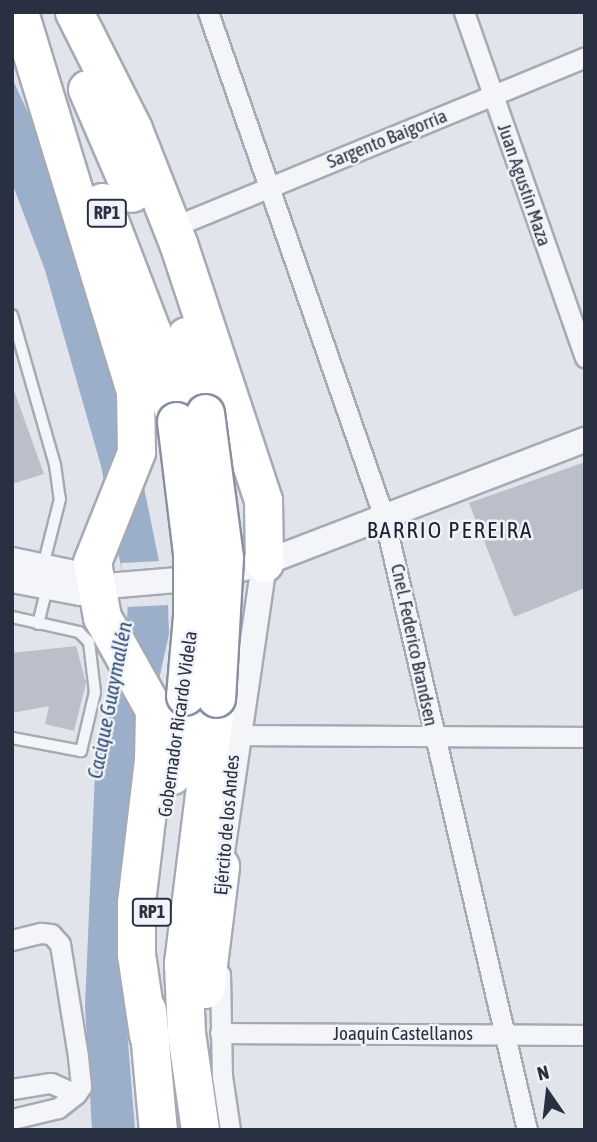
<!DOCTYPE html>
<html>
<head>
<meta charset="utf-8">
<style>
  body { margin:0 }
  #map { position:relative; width:597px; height:1142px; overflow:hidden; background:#e1e4ea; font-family:"Asap Condensed",sans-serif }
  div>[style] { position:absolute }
  .water>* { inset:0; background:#9bafcb }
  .pier>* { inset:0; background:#e1e4ea }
  .building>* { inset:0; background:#bbbfca }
  .roads { filter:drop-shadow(2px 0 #a6aab4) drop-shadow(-2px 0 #a6aab4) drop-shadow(0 2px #a6aab4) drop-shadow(0 -2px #a6aab4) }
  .service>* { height:10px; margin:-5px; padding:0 5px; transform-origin:5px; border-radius:5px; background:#f4f5f8 }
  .minor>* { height:19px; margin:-9.5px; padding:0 9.5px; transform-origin:9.5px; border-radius:9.5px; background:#f4f5f8 }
  .tertiary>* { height:24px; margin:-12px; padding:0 12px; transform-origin:12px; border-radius:12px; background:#f4f5f8 }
  .motorway>* { height:37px; margin:-18.5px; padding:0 18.5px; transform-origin:18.5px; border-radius:18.5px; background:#fff }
  .bridges { filter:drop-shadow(2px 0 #8890a1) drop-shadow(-2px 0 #8890a1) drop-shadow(0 2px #8890a1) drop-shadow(0 -2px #8890a1) }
  .motorway-bridge>* { height:37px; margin:-18.5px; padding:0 18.5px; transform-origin:18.5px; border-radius:18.5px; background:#fff }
  span { translate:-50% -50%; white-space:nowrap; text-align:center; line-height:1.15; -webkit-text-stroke:5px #f0f3f7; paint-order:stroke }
  .shield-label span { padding:2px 5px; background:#f0f3f7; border:2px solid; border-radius:5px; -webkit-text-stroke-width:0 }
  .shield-label { font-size:18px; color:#293042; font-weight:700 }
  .street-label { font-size:19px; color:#293042 }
  .water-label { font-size:21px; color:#314d77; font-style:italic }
  .quarter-label { font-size:23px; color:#1b2133; letter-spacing:2px }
  .frame { position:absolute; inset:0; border:14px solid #293042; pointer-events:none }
  .north { position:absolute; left:513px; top:1058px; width:70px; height:70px; -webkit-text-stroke:5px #f0f3f7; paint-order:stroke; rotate:346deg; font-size:19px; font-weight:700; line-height:28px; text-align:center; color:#293042 }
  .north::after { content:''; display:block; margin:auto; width:24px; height:32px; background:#293042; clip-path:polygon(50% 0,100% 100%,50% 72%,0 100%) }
</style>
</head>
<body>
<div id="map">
  <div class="water">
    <div style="clip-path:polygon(12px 78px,37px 132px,140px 468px,168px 605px,169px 634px,158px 684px,125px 1004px,135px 1130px,92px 1130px,85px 1006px,95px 773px,126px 638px,128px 602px,101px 466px,45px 270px,12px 183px)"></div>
  </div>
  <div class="pier">
    <div style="clip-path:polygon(161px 561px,168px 605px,128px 607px,121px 563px)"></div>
  </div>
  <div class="building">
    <div style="clip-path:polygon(12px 385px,44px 474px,12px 484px)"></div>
    <div style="clip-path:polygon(585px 462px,585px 588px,514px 617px,469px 503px)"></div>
    <div style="clip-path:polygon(76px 646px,86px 683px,74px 731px,45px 724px,49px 706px,12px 713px,12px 653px)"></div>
  </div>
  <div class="roads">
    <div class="service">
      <div style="left:12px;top:315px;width:156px;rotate:74deg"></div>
      <div style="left:55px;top:465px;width:34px;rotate:82deg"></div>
      <div style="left:60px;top:499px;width:69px;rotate:104.2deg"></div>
      <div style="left:12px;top:617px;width:69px;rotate:12.6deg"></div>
      <div style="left:79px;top:632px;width:14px;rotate:45deg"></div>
      <div style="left:89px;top:642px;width:50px;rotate:83.2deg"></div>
      <div style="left:95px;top:692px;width:61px;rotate:103.3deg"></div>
      <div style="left:81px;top:751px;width:70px;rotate:-169.3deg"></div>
      <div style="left:38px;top:624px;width:36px;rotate:-76deg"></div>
    </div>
    <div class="minor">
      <div style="left:208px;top:12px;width:535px;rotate:70.79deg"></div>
      <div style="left:384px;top:517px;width:629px;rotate:76.87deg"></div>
      <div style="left:464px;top:12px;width:366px;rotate:70.7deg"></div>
      <div style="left:190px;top:220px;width:427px;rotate:-22.4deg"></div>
      <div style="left:236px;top:735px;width:349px;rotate:0.3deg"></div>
      <div style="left:12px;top:940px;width:30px;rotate:-14deg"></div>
      <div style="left:41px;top:933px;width:10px;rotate:6deg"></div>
      <div style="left:51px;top:934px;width:13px;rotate:48deg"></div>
      <div style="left:60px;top:944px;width:114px;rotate:80.9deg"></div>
      <div style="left:78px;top:1057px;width:30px;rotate:84deg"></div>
      <div style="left:81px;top:1087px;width:9px;rotate:126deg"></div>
      <div style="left:220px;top:974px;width:102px;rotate:88.9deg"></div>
      <div style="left:222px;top:1076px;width:55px;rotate:81.6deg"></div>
      <div style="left:220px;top:1033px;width:365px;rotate:0.3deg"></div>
      <div style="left:12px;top:1089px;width:39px;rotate:-9deg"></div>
      <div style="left:51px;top:1083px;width:27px;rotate:24deg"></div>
      <div style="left:76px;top:1094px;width:23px;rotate:142deg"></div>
      <div style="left:58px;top:1108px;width:47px;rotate:166.6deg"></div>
    </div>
    <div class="tertiary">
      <div style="left:12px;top:560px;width:73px;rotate:11.9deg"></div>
      <div style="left:83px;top:575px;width:17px;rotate:45deg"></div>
      <div style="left:12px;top:580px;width:69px;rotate:10.8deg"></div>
      <div style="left:80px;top:593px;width:16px;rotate:-22deg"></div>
      <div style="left:95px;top:587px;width:116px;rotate:-4.9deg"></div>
      <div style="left:211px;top:577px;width:55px;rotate:-14.8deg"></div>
      <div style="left:264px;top:563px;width:344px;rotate:-21deg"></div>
      <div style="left:220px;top:866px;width:306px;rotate:-81.7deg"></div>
    </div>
    <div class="motorway">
      <div style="left:19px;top:12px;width:396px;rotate:73deg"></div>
      <div style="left:135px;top:391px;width:61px;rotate:89.1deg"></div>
      <div style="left:136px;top:452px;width:118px;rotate:111.8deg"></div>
      <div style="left:92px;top:562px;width:56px;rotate:79.7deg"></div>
      <div style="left:102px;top:617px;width:107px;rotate:60.8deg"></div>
      <div style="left:154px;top:710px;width:50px;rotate:91.1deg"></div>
      <div style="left:153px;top:760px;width:144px;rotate:96.8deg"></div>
      <div style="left:136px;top:903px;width:51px;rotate:90deg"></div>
      <div style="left:136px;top:954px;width:82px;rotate:81.6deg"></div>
      <div style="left:74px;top:12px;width:131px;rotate:63.2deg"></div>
      <div style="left:133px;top:129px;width:123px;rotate:68.5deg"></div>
      <div style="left:178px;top:243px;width:271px;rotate:71.7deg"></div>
      <div style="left:263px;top:500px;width:63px;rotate:89.1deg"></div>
      <div style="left:87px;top:89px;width:113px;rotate:66.6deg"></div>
      <div style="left:102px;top:202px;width:139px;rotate:69deg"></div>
      <div style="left:152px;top:332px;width:92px;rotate:74.9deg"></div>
      <div style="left:186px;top:336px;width:79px;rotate:76.1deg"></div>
      <div style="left:172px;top:775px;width:80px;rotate:-80.7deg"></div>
      <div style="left:205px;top:989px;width:124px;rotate:-83deg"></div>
      <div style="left:147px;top:1010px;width:121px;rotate:84.8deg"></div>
      <div style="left:200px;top:1130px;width:98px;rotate:-98.2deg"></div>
      <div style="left:186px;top:1033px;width:70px;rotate:-92.5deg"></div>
      <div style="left:183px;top:963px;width:267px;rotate:-82.9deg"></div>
    </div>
  </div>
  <div class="bridges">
    <div class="motorway-bridge">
      <div style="left:205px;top:413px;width:145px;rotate:82.5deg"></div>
      <div style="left:224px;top:557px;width:141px;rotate:93.2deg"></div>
      <div style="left:176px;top:421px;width:134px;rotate:83.1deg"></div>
      <div style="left:192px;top:554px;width:62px;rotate:90deg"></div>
      <div style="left:192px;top:616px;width:80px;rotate:95deg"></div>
    </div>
  </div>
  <div class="shield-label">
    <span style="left:107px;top:213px">RP1</span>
    <span style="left:152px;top:912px">RP1</span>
  </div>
  <div class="street-label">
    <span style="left:387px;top:139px;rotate:-22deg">Sargento Baigorria</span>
    <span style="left:524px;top:185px;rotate:71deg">Juan Agustín Maza</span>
    <span style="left:414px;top:645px;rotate:78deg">Cnel. Federico Brandsen</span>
    <span style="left:178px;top:724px;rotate:-82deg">Gobernador Ricardo Videla</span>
    <span style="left:227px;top:825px;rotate:-85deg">Ejército de los Andes</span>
    <span style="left:403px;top:1034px">Joaquín Castellanos</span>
  </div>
  <div class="water-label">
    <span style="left:109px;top:700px;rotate:-79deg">Cacique Guaymallén</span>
  </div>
  <div class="quarter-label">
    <span style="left:450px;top:530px">BARRIO PEREIRA</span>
  </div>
  <div class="frame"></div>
  <div class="north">N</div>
</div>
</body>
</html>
